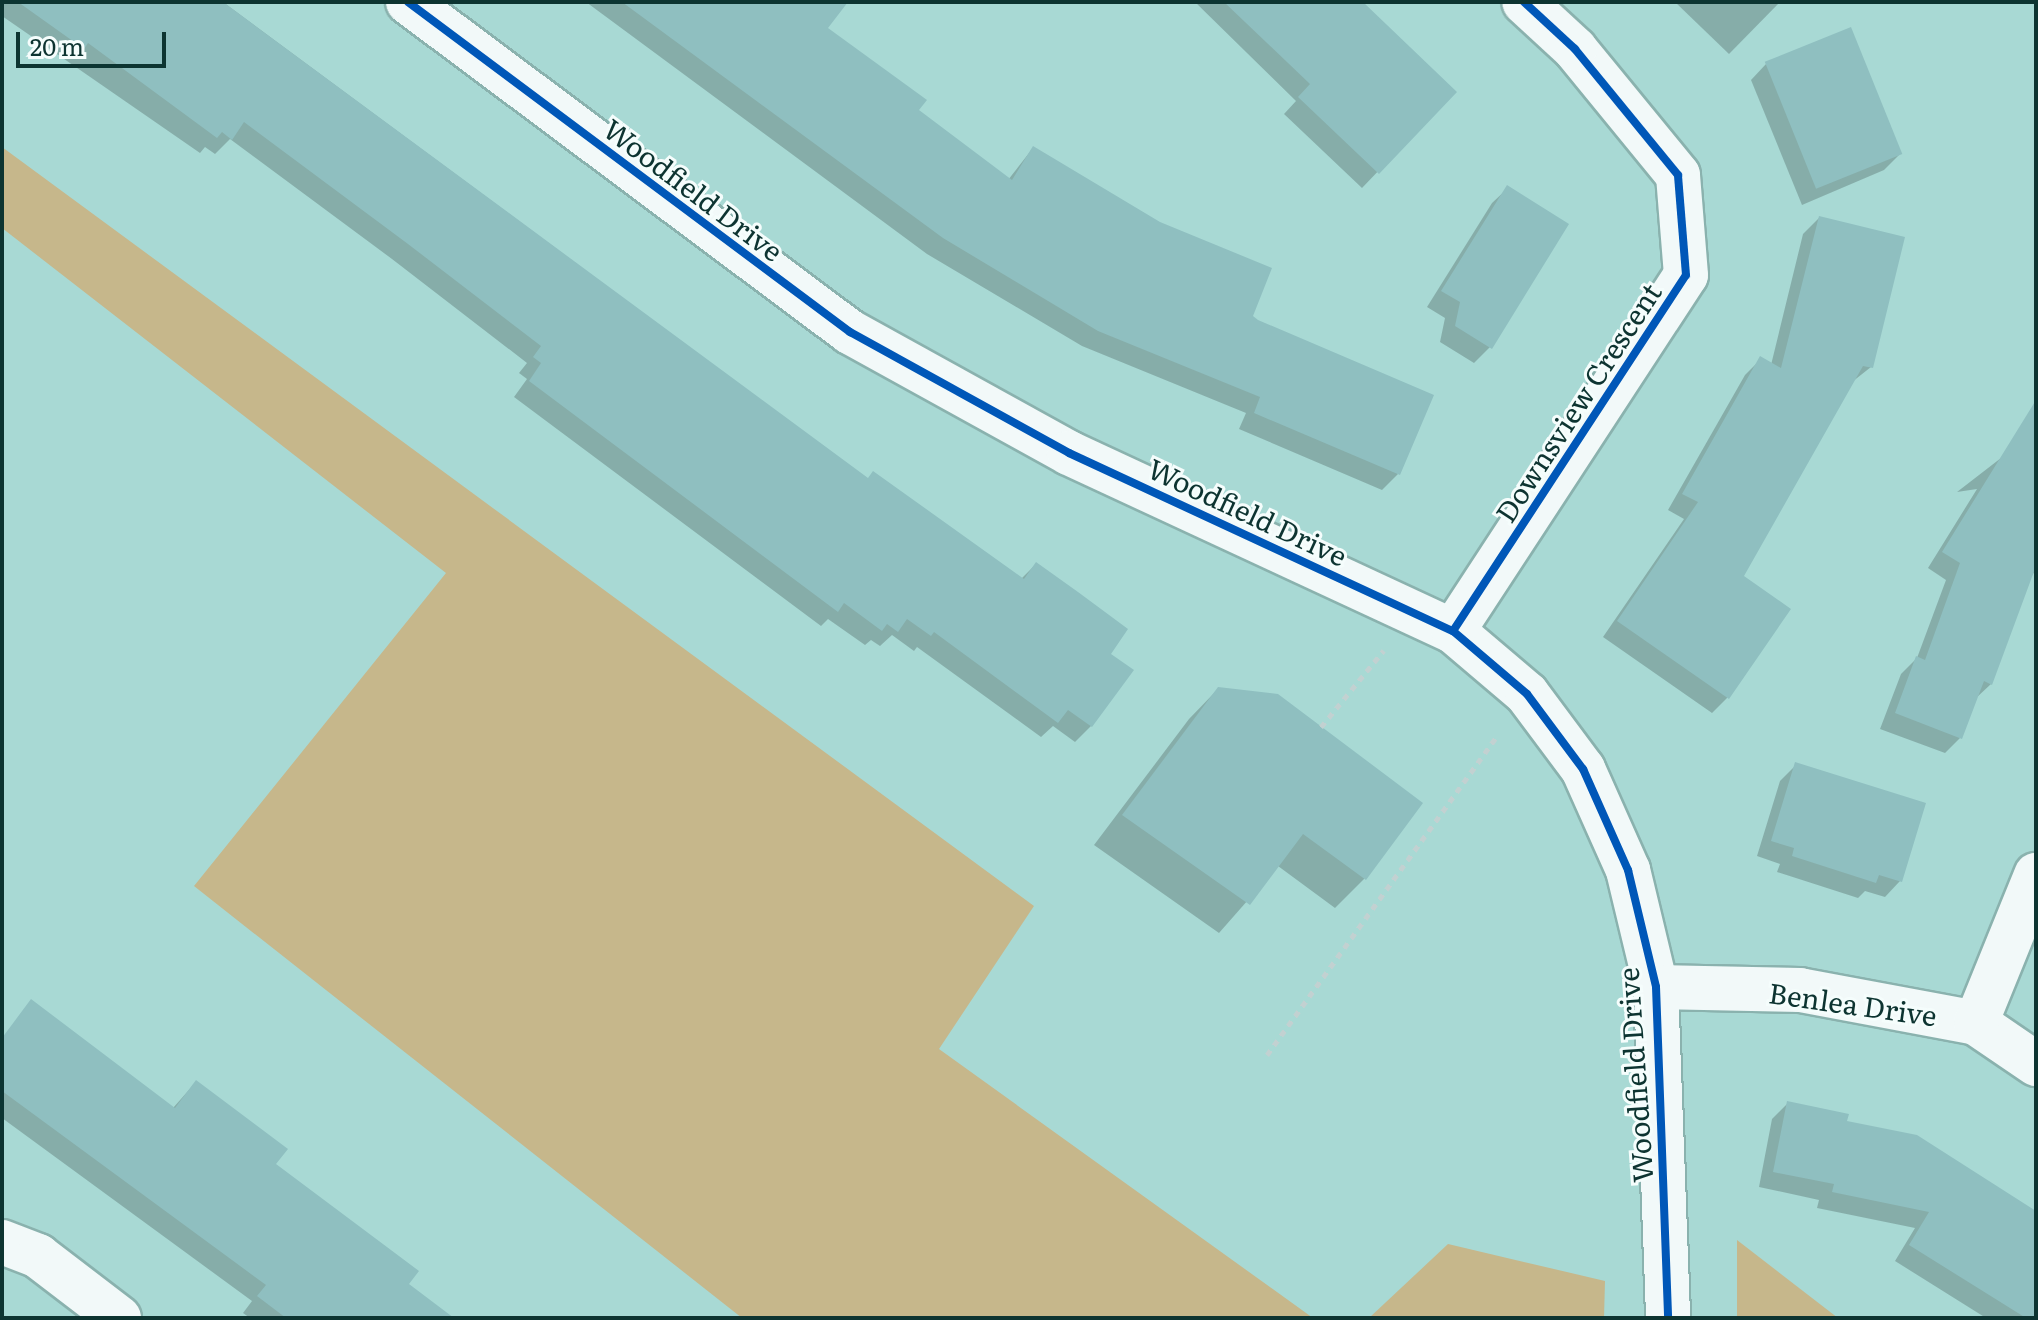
<!DOCTYPE html>
<html>
<head>
<meta charset="utf-8">
<style>
  body { margin:0 }
  #map { position:relative; width:2038px; height:1320px; overflow:hidden; background:#a8d9d4; font-family:Literata,serif }
  div>[style] { position:absolute }
  .green>* { inset:0; background:#c6b78b }
  .shadow>* { inset:0; background:#0003 }
  .building>* { inset:0; background:#8fbfc0; transform-origin:0 0 }
  .path>* { height:5px; margin-top:-2.5px; transform-origin:0; background:repeating-linear-gradient(90deg,#c2d1d1 0 6px,transparent 0 12px) }
  .roads { filter:drop-shadow(2px 0 #8ab2ae) drop-shadow(-2px 0 #8ab2ae) drop-shadow(0 2px #8ab2ae) drop-shadow(0 -2px #8ab2ae) }
  .minor>* { height:44px; margin:-22px; padding:0 22px; transform-origin:22px; border-radius:22px; background:#f2f9f9 }
  .cycleway>* { height:8px; margin:-4px; padding:0 4px; transform-origin:4px; border-radius:4px; background:#0057b8 }
  span { translate:-50% -50%; white-space:nowrap; text-align:center; line-height:1.15; -webkit-text-stroke:6px #f5fdfc; paint-order:stroke }
  .street-label { font-size:28px; color:#0d3431 }
  .frame { position:absolute; inset:0; border:4px solid #0d3431; pointer-events:none }
  .scale { position:absolute; left:16px; top:32px; width:150px; height:36px; box-sizing:border-box; border:4px solid #0d3431; border-top:0; padding-left:10px; font-size:24px; line-height:28px; white-space:nowrap; color:#0d3431; -webkit-text-stroke:6px #f5fdfc; paint-order:stroke }
</style>
</head>
<body>
<div id="map">
  <div class="green">
    <div style="clip-path:polygon(2px 147px,1034px 906px,939px 1049px,1313px 1318px,742px 1318px,194px 886px,446px 573px,2px 228px)"></div>
    <div style="clip-path:polygon(1737px 1240px,1838px 1318px,1737px 1318px)"></div>
    <div style="clip-path:polygon(1448px 1244px,1605px 1281px,1604px 1318px,1369px 1318px)"></div>
  </div>
  <div class="shadow">
    <div style="clip-path:polygon(2px 2px,223px 2px,867px 479px,1021px 579px,1036px 564px,1108px 654px,1091px 726px,1075px 742px,1053px 726px,1041px 737px,917px 647px,914px 651px,892px 635px,880px 646px,871px 640px,865px 645px,828px 619px,821px 626px,514px 397px,527px 379px,519px 373px,527px 363px,392px 259px,230px 139px,215px 154px,205px 147px,200px 153px,2px 16px)"></div>
    <div style="clip-path:polygon(586px 2px,816px 2px,826px 29px,916px 110px,1008px 180px,1033px 148px,1251px 317px,1398px 474px,1382px 490px,1239px 429px,1246px 413px,1082px 346px,927px 254px)"></div>
    <div style="clip-path:polygon(1195px 2px,1361px 2px,1454px 92px,1362px 188px,1284px 114px,1296px 101px)"></div>
    <div style="clip-path:polygon(1675px 2px,1780px 2px,1729px 54px)"></div>
    <div style="clip-path:polygon(1766px 64px,1900px 154px,1884px 170px,1802px 205px,1751px 80px)"></div>
    <div style="clip-path:polygon(1508px 188px,1490px 347px,1474px 363px,1440px 342px,1445px 318px,1427px 307px,1492px 203px)"></div>
    <div style="clip-path:polygon(1819px 218px,1871px 367px,1852px 382px,1742px 576px,1727px 698px,1712px 713px,1603px 637px,1684px 519px,1668px 510px,1745px 375px,1761px 359px,1771px 365px,1803px 234px)"></div>
    <div style="clip-path:polygon(2036px 431px,2036px 569px,2002px 624px,1991px 684px,1975px 699px,1960px 738px,1945px 753px,1880px 729px,1901px 674px,1917px 658px,1946px 580px,1928px 568px,1977px 489px,1957px 492px)"></div>
    <div style="clip-path:polygon(1218px 689px,1420px 803px,1364px 879px,1335px 908px,1278px 866px,1219px 933px,1094px 845px,1189px 719px)"></div>
    <div style="clip-path:polygon(1796px 765px,1900px 881px,1885px 897px,1865px 891px,1858px 898px,1777px 872px,1780px 864px,1757px 856px,1780px 781px)"></div>
    <div style="clip-path:polygon(2px 1074px,173px 1108px,196px 1082px,273px 1165px,406px 1284px,426px 1318px,250px 1318px,243px 1313px,252px 1301px,2px 1118px)"></div>
    <div style="clip-path:polygon(1788px 1103px,1844px 1123px,2036px 1213px,2036px 1318px,1986px 1318px,1895px 1261px,1915px 1228px,1817px 1208px,1819px 1200px,1759px 1187px,1772px 1119px)"></div>
  </div>
  <div class="building">
    <div style="clip-path:polygon(18px 2px,223px 2px,868px 478px,873px 471px,1024px 579px,1036px 562px,1078px 592px,1128px 629px,1111px 654px,1134px 670px,1092px 727px,1068px 710px,1058px 723px,934px 632px,931px 636px,907px 619px,898px 632px,887px 624px,882px 631px,844px 603px,838px 612px,529px 381px,541px 363px,533px 357px,541px 346px,408px 244px,244px 122px,232px 140px,222px 132px,217px 138px,88px 43px,84px 49px)"></div>
    <div style="clip-path:polygon(622px 2px,848px 2px,828px 28px,927px 100px,919px 110px,1012px 180px,1033px 146px,1160px 222px,1272px 268px,1253px 316px,1258px 320px,1434px 395px,1400px 475px,1254px 413px,1260px 397px,1098px 331px,943px 238px)"></div>
    <div style="clip-path:polygon(1224px 2px,1363px 2px,1457px 92px,1379px 174px,1298px 97px,1310px 84px)"></div>
    <div style="left:1851px;top:27px;width:137px;height:93px;rotate:68deg"></div>
    <div style="clip-path:polygon(1507px 185px,1569px 224px,1492px 349px,1455px 326px,1460px 302px,1441px 291px)"></div>
    <div style="clip-path:polygon(1819px 216px,1905px 237px,1873px 368px,1863px 366px,1744px 576px,1791px 609px,1729px 699px,1617px 621px,1698px 502px,1682px 494px,1760px 356px,1781px 368px)"></div>
    <div style="clip-path:polygon(2036px 400px,2036px 566px,1992px 685px,1984px 681px,1962px 739px,1895px 713px,1916px 656px,1925px 660px,1960px 563px,1942px 552px)"></div>
    <div style="clip-path:polygon(1218px 687px,1278px 694px,1423px 803px,1366px 880px,1303px 834px,1250px 905px,1122px 815px)"></div>
    <div style="clip-path:polygon(1795px 762px,1926px 803px,1902px 882px,1879px 875px,1876px 883px,1792px 856px,1794px 848px,1771px 841px)"></div>
    <div style="clip-path:polygon(31px 999px,175px 1108px,196px 1080px,288px 1149px,276px 1164px,419px 1271px,409px 1284px,454px 1318px,286px 1318px,257px 1296px,266px 1285px,2px 1091px,2px 1038px)"></div>
    <div style="clip-path:polygon(1787px 1101px,1849px 1114px,1847px 1121px,1917px 1135px,2036px 1211px,2036px 1318px,2026px 1318px,1909px 1245px,1929px 1212px,1832px 1192px,1834px 1184px,1773px 1172px)"></div>
  </div>
  <div class="path">
    <div style="left:1321px;top:727px;width:99px;rotate:-50.7deg"></div>
    <div style="left:1267px;top:1055px;width:395px;rotate:-54.2deg"></div>
  </div>
  <div class="roads">
    <div class="minor">
      <div style="left:408px;top:2px;width:552px;rotate:36.75deg"></div>
      <div style="left:850px;top:332px;width:250px;rotate:28.9deg"></div>
      <div style="left:1069px;top:453px;width:423px;rotate:24.9deg"></div>
      <div style="left:1453px;top:631px;width:97px;rotate:40.4deg"></div>
      <div style="left:1527px;top:694px;width:94px;rotate:53.3deg"></div>
      <div style="left:1583px;top:769px;width:111px;rotate:66deg"></div>
      <div style="left:1628px;top:870px;width:120px;rotate:76.5deg"></div>
      <div style="left:1656px;top:987px;width:331px;rotate:87.9deg"></div>
      <div style="left:1453px;top:631px;width:425px;rotate:-56.8deg"></div>
      <div style="left:1686px;top:275px;width:100px;rotate:-94.6deg"></div>
      <div style="left:1678px;top:175px;width:163px;rotate:-129.3deg"></div>
      <div style="left:1575px;top:49px;width:69px;rotate:-137.3deg"></div>
      <div style="left:1656px;top:987px;width:144px;rotate:1.2deg"></div>
      <div style="left:1800px;top:990px;width:179px;rotate:10.6deg"></div>
      <div style="left:1976px;top:1023px;width:73px;rotate:34.3deg"></div>
      <div style="left:1976px;top:1023px;width:160px;rotate:-67.9deg"></div>
      <div style="left:2px;top:1242px;width:39px;rotate:21deg"></div>
      <div style="left:38px;top:1256px;width:102px;rotate:37.4deg"></div>
    </div>
  </div>
  <div class="cycleway">
    <div style="left:408px;top:2px;width:552px;rotate:36.75deg"></div>
    <div style="left:850px;top:332px;width:250px;rotate:28.9deg"></div>
    <div style="left:1069px;top:453px;width:423px;rotate:24.9deg"></div>
    <div style="left:1453px;top:631px;width:97px;rotate:40.4deg"></div>
    <div style="left:1527px;top:694px;width:94px;rotate:53.3deg"></div>
    <div style="left:1583px;top:769px;width:111px;rotate:66deg"></div>
    <div style="left:1628px;top:870px;width:120px;rotate:76.5deg"></div>
    <div style="left:1656px;top:987px;width:331px;rotate:87.9deg"></div>
    <div style="left:1453px;top:631px;width:425px;rotate:-56.8deg"></div>
    <div style="left:1686px;top:275px;width:100px;rotate:-94.6deg"></div>
    <div style="left:1678px;top:175px;width:163px;rotate:-129.3deg"></div>
    <div style="left:1575px;top:49px;width:69px;rotate:-137.3deg"></div>
  </div>
  <div class="street-label">
    <span style="left:694px;top:189px;rotate:37deg">Woodfield Drive</span>
    <span style="left:1577px;top:402px;rotate:-57deg">Downsview Crescent</span>
    <span style="left:1248px;top:511px;rotate:25deg">Woodfield Drive</span>
    <span style="left:1853px;top:1003px;rotate:8deg">Benlea Drive</span>
    <span style="left:1634px;top:1075px;rotate:-94deg">Woodfield Drive</span>
  </div>
  <div class="frame"></div>
  <div class="scale">20 m</div>
</div>
</body>
</html>
